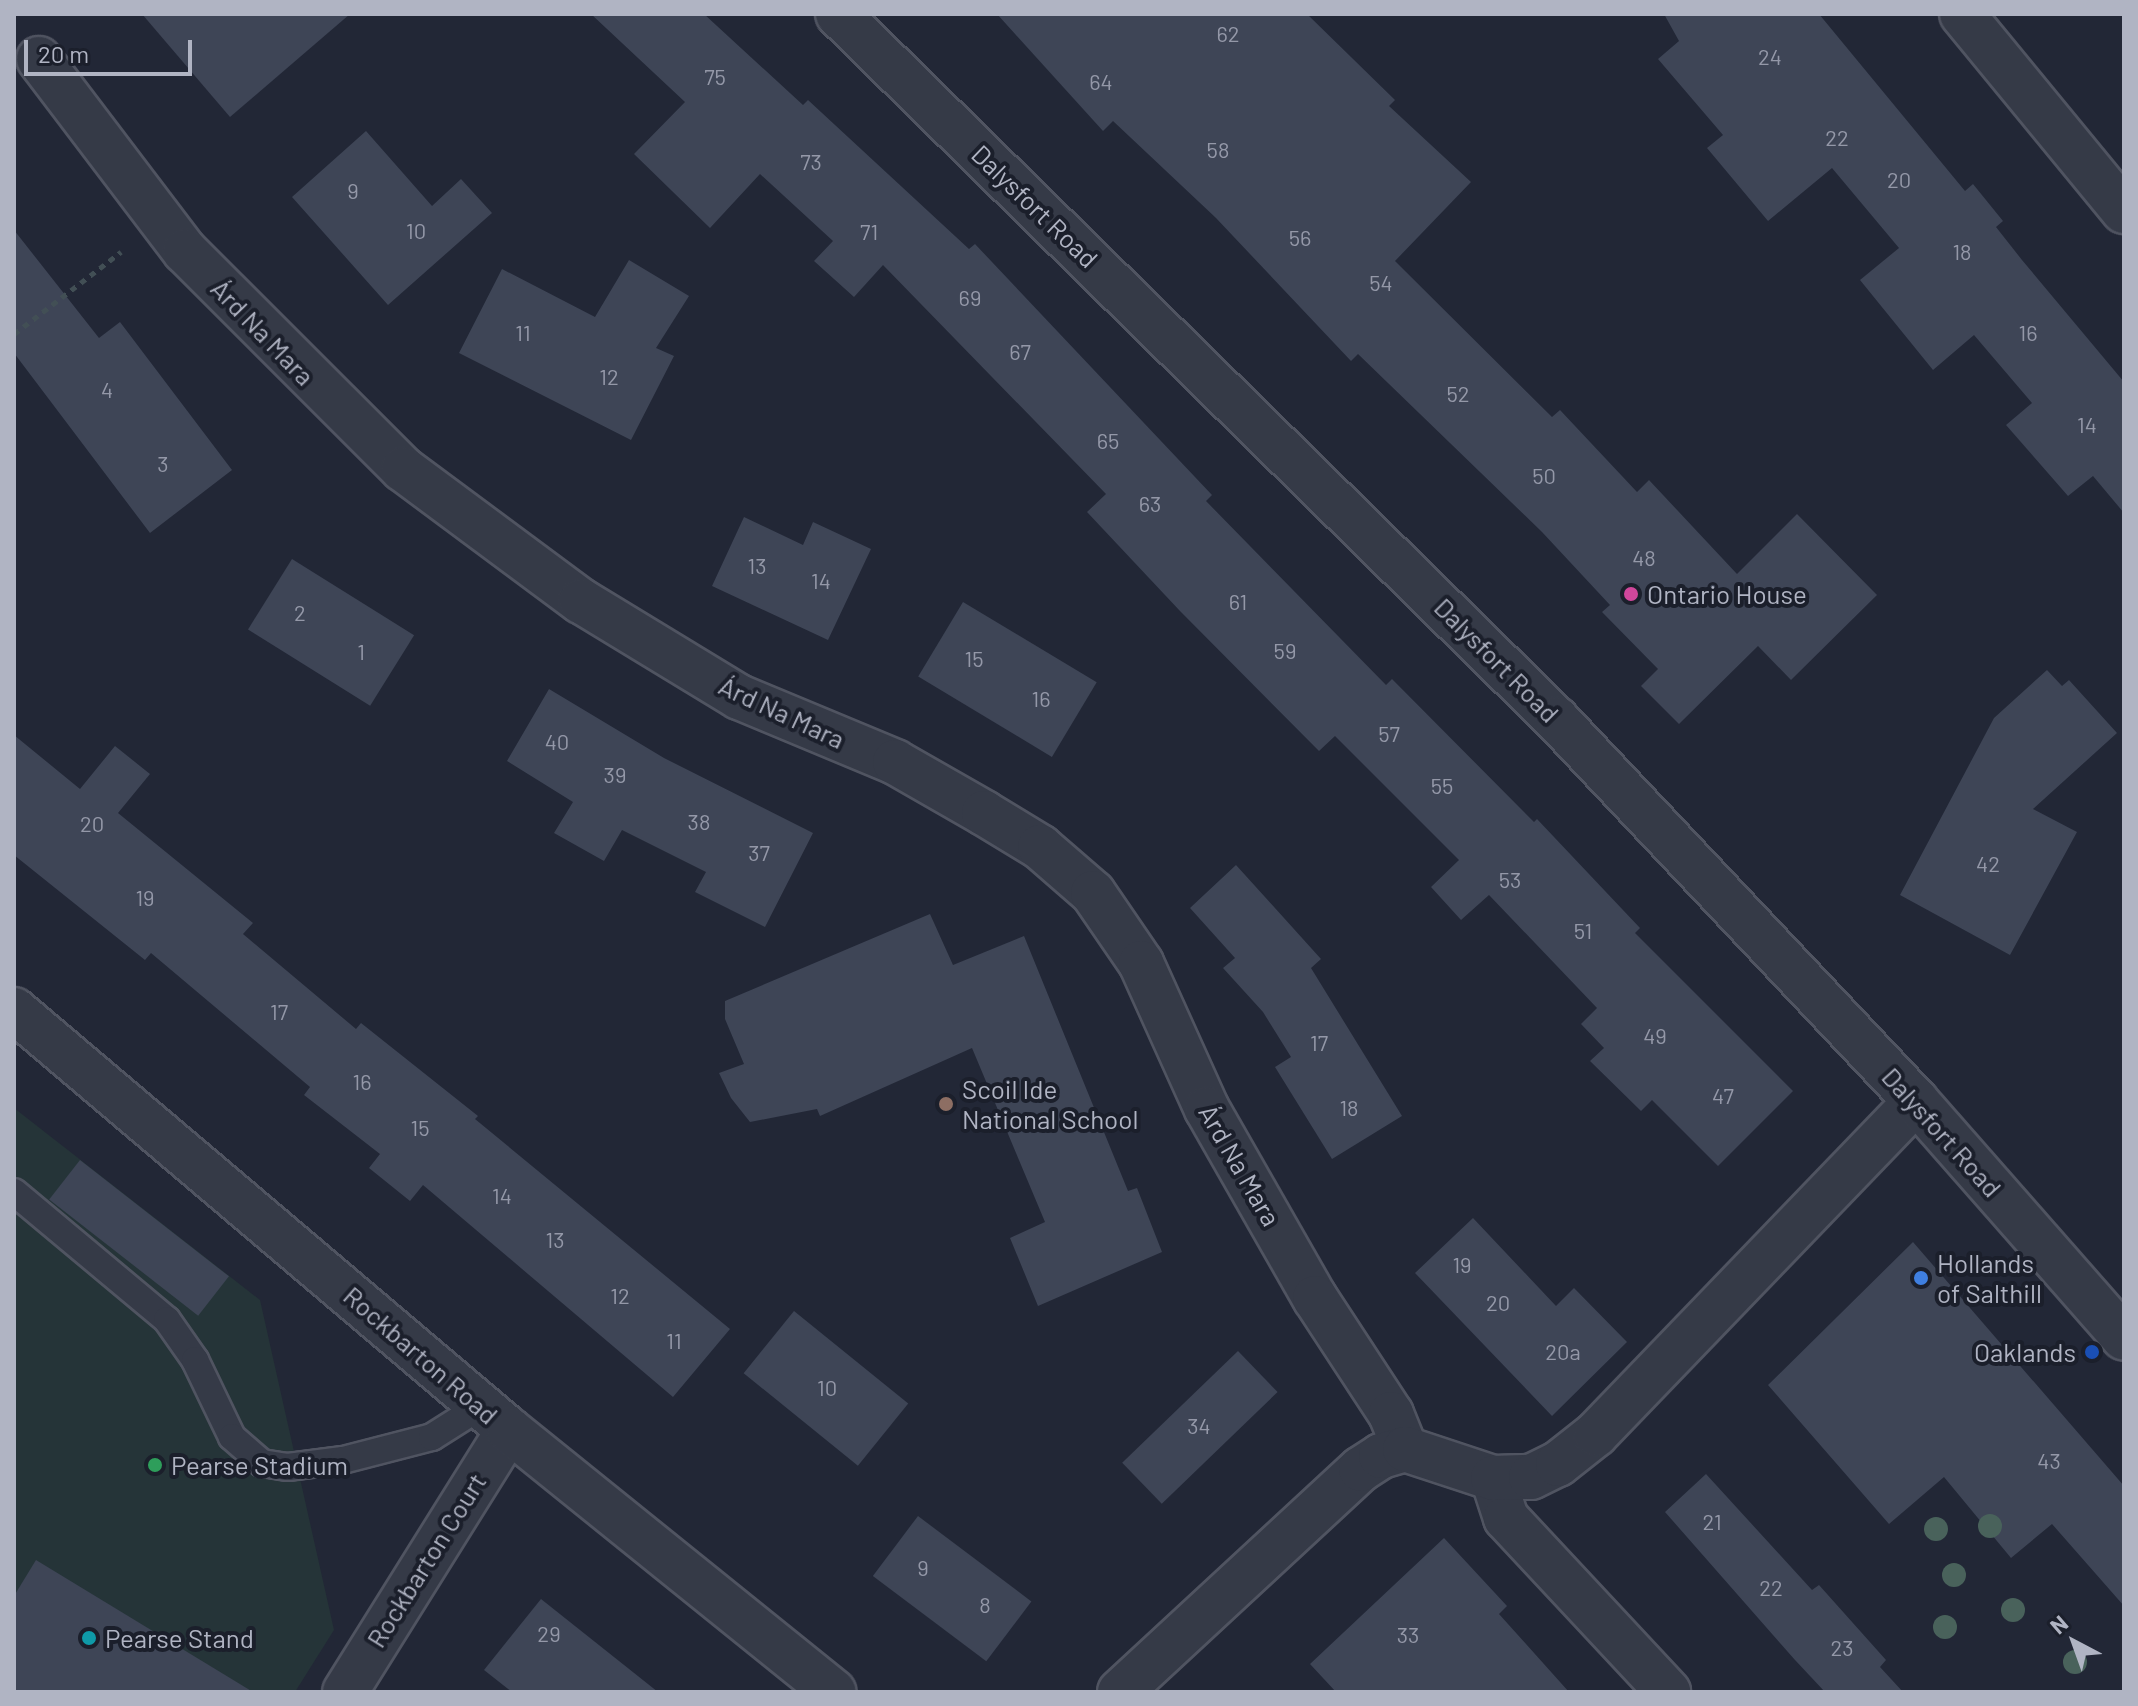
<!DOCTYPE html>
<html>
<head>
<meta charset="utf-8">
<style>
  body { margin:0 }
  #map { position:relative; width:2138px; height:1706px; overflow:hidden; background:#222736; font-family:Barlow,sans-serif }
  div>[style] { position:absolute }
  .green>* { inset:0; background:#253438 }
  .building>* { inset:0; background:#3e4556; transform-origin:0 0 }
  .path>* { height:5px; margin-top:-2.5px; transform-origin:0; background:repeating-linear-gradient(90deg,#424f55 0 6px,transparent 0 12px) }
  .roads { filter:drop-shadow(2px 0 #505461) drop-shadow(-2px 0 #505461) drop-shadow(0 2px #505461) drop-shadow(0 -2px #505461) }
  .service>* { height:26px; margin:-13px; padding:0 13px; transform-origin:13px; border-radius:13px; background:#353a47 }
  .minor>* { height:44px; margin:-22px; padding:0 22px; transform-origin:22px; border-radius:22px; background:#353a47 }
  .tertiary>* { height:44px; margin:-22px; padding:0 22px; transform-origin:22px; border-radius:22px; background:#353a47 }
  .trees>* { width:24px; height:24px; margin:-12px; border-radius:50%; background:#49625b }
  .dots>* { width:22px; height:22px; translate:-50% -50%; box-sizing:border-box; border:4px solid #1b1f2b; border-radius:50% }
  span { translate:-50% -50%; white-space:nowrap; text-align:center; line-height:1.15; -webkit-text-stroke:8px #1b1f2b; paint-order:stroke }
  .number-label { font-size:22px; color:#9498a8 }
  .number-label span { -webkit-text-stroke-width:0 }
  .street-label { font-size:26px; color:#b0b4c3 }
  .poi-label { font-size:26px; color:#b0b4c3 }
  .left { translate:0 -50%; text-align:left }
  .right { translate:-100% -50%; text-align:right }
  .frame { position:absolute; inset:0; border:16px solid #b0b4c3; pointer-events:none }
  .north { position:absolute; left:2034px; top:1602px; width:80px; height:80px; -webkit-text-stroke:6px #1b1f2b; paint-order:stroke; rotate:319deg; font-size:22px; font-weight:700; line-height:32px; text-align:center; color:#b0b4c3 }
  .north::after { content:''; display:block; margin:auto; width:28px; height:36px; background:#b0b4c3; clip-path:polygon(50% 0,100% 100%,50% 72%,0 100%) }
  .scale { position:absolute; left:24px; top:40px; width:168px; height:36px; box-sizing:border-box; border:4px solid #b0b4c3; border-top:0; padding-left:10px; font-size:24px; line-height:28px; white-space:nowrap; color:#b0b4c3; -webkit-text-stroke:6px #1b1f2b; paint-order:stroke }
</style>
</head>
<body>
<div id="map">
  <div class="green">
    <div style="clip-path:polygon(14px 1108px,260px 1300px,334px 1630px,295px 1692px,14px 1692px)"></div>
  </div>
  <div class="building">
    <div style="clip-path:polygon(142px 14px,350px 14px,230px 117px)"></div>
    <div style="clip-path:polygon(591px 14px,704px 14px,803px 105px,808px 100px,969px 249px,975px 244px,1212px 495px,1206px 501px,1386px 685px,1392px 679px,1534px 822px,1537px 819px,1640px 928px,1635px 933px,1793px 1091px,1718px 1166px,1652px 1100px,1641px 1111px,1590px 1061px,1604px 1048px,1581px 1024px,1597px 1008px,1489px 895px,1461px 920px,1431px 887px,1459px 860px,1335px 736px,1319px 751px,1180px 611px,1087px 512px,1106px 494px,883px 265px,854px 297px,814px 261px,833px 241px,760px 174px,710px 228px,634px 154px,685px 102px)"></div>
    <div style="clip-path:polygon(997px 14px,1307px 14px,1395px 100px,1389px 106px,1471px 182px,1395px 261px,1552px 417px,1560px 410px,1637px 492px,1649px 480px,1737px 574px,1797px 514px,1877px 595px,1791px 680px,1758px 646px,1679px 724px,1641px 686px,1658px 669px,1602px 612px,1610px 605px,1542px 532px,1358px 354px,1351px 361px,1216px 218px,1113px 121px,1103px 131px)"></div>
    <div style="clip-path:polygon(1664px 14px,1819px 14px,1965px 191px,1973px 184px,2003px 221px,1996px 227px,2022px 260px,2124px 382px,2124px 513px,2093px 476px,2068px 496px,2006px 425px,2032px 403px,1974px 335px,1933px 370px,1860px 280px,1899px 248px,1832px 168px,1768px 221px,1707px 148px,1723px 135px,1658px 59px,1679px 41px)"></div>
    <div style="clip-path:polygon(366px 131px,432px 206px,461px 179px,492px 213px,388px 305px,292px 197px)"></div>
    <div style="clip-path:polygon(14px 230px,99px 338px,120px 322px,232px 470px,150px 533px,14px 353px)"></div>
    <div style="clip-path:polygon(629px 260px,689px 296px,656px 348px,674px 356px,631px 440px,459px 353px,502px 269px,595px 317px)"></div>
    <div style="clip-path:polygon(744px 517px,803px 545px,813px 522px,871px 549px,828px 640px,712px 586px)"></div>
    <div style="left:292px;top:559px;width:144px;height:83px;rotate:32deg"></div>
    <div style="left:963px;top:602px;width:156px;height:87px;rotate:31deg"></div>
    <div style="clip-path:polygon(2047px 670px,2062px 686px,2069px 680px,2117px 733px,2033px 809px,2077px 832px,2010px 955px,1900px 895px,1994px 718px)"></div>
    <div style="clip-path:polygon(549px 689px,664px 758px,813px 833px,765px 927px,695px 892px,706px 872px,622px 830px,604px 861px,554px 833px,573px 802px,507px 761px)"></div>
    <div style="clip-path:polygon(14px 735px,80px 789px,115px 746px,150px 774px,118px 813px,253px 923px,243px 934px,356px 1029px,361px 1023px,478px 1116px,475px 1119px,730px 1329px,673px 1397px,423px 1185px,410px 1201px,369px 1168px,380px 1154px,304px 1095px,310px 1087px,151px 953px,145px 960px,14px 855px)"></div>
    <div style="clip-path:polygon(1236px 865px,1321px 959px,1311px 968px,1402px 1116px,1332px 1159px,1275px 1067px,1291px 1057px,1263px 1012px,1223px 968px,1235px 958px,1190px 908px)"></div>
    <div style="clip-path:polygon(930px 914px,953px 965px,1024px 936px,1128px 1191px,1137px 1188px,1162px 1252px,1038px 1306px,1010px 1238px,1045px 1222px,972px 1048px,820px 1116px,817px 1109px,750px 1122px,731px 1098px,719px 1073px,744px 1064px,725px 1019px,725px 1001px)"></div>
    <div style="left:80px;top:1160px;width:189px;height:50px;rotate:38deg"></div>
    <div style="clip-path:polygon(1473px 1218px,1556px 1306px,1574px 1288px,1627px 1342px,1552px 1416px,1415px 1273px)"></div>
    <div style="clip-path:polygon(1913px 1242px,2124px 1486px,2124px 1606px,2052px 1524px,2011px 1558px,1944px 1477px,1889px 1524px,1768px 1385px)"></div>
    <div style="left:794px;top:1311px;width:147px;height:80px;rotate:39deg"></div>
    <div style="left:1238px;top:1351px;width:57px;height:161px;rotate:46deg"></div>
    <div style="clip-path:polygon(1706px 1474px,1812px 1590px,1819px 1585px,1886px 1660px,1880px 1667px,1903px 1692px,1825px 1692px,1795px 1660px,1665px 1512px)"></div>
    <div style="left:918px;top:1516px;width:142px;height:75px;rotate:37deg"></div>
    <div style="clip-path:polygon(1444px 1538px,1507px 1606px,1499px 1614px,1569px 1692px,1336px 1692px,1310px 1664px)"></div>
    <div style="clip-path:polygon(36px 1560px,253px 1692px,14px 1692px,14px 1596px)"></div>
    <div style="clip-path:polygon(541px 1599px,658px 1692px,512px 1692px,484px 1670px)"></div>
  </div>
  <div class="path">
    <div style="left:14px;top:334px;width:135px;rotate:-37.5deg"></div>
  </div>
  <div class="roads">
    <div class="service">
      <div style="left:14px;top:1192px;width:199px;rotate:39.9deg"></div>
      <div style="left:167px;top:1320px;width:49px;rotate:55deg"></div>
      <div style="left:195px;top:1360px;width:85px;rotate:64.3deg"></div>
      <div style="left:232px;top:1437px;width:40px;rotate:41deg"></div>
      <div style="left:262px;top:1463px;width:26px;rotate:9deg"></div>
      <div style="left:288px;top:1467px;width:55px;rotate:-7.3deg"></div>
      <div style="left:343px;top:1460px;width:92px;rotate:-14.5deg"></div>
      <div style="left:432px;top:1437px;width:58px;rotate:-32.3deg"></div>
    </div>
    <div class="minor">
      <div style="left:1962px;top:14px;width:255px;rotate:50.6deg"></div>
      <div style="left:39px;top:59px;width:241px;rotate:52.8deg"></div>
      <div style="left:185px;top:251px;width:308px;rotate:45deg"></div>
      <div style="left:403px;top:469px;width:222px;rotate:36.6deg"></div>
      <div style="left:581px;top:601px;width:185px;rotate:31.3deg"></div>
      <div style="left:739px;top:697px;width:169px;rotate:22.6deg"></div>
      <div style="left:895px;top:762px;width:103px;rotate:29.8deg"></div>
      <div style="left:984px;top:813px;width:66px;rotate:31.3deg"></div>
      <div style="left:1040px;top:847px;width:70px;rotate:41deg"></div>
      <div style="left:1093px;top:893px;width:85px;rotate:55.6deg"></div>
      <div style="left:1141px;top:963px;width:160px;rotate:65.7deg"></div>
      <div style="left:1207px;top:1109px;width:218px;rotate:60.3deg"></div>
      <div style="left:1315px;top:1298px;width:139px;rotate:56.8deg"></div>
      <div style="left:1391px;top:1414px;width:38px;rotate:68deg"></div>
      <div style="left:1493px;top:1478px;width:42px;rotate:72deg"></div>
      <div style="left:1506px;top:1518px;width:238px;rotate:47deg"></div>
      <div style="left:345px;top:1692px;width:309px;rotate:-58deg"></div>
      <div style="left:1120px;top:1692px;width:328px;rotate:-42.8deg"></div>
      <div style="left:1361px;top:1469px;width:24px;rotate:-33deg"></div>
      <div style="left:1381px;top:1456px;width:25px;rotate:-16deg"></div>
      <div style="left:1405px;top:1449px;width:93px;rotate:18.2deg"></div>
      <div style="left:1493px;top:1478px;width:38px;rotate:-2deg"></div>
      <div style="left:1531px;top:1477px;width:30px;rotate:-26deg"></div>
      <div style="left:1558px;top:1464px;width:48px;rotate:-38.3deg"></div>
      <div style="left:1596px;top:1434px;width:462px;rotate:-46.1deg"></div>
    </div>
    <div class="tertiary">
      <div style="left:838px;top:14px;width:1006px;rotate:44.48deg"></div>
      <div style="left:1556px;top:719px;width:525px;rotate:46.7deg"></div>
      <div style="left:1916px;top:1101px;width:315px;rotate:48.7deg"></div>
      <div style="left:14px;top:1010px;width:649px;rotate:40.31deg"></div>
      <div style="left:509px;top:1430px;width:417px;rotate:38.9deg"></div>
    </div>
  </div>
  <div class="trees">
    <div style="left:1990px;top:1526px"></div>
    <div style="left:1936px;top:1529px"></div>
    <div style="left:1954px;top:1575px"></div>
    <div style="left:2013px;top:1610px"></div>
    <div style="left:1945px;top:1627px"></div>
    <div style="left:2075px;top:1662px"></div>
  </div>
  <div class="dots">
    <div style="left:1631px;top:594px;background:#d1479c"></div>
    <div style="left:946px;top:1104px;background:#8d6e63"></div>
    <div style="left:1921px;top:1278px;background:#3f7fe0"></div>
    <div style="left:2092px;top:1352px;background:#1a4fb4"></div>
    <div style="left:155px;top:1465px;background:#2e9e5b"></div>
    <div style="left:89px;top:1638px;background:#0f9aa8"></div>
  </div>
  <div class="number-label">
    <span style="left:1228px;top:34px">62</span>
    <span style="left:1770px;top:57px">24</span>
    <span style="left:715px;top:77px">75</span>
    <span style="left:1101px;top:82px">64</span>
    <span style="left:1837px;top:138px">22</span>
    <span style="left:1218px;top:150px">58</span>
    <span style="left:811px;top:162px">73</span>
    <span style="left:1899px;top:180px">20</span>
    <span style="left:353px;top:191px">9</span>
    <span style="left:416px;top:231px">10</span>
    <span style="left:869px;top:232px">71</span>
    <span style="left:1300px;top:238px">56</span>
    <span style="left:1962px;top:252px">18</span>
    <span style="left:1381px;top:283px">54</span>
    <span style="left:970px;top:298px">69</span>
    <span style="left:523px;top:333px">11</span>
    <span style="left:2028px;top:333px">16</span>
    <span style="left:1020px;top:352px">67</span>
    <span style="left:609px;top:377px">12</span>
    <span style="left:107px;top:390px">4</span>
    <span style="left:1458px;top:394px">52</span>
    <span style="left:2087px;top:425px">14</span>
    <span style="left:1108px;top:441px">65</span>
    <span style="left:163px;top:464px">3</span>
    <span style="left:1544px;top:476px">50</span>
    <span style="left:1150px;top:504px">63</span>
    <span style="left:1644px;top:558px">48</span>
    <span style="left:757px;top:566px">13</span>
    <span style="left:821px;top:581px">14</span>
    <span style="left:1238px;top:602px">61</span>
    <span style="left:300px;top:613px">2</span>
    <span style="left:1285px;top:651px">59</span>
    <span style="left:361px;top:652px">1</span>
    <span style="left:974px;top:659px">15</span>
    <span style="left:1041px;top:699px">16</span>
    <span style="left:1389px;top:734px">57</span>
    <span style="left:557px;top:742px">40</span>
    <span style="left:615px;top:775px">39</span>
    <span style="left:1442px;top:786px">55</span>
    <span style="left:699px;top:822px">38</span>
    <span style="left:92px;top:824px">20</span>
    <span style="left:759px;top:853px">37</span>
    <span style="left:1988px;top:864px">42</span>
    <span style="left:1510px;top:880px">53</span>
    <span style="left:145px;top:898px">19</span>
    <span style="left:1583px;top:931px">51</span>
    <span style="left:279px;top:1012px">17</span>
    <span style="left:1655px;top:1036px">49</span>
    <span style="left:1319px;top:1043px">17</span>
    <span style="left:362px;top:1082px">16</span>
    <span style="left:1723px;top:1096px">47</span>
    <span style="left:1349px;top:1108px">18</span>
    <span style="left:420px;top:1128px">15</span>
    <span style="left:502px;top:1196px">14</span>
    <span style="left:555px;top:1240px">13</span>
    <span style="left:1462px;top:1265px">19</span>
    <span style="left:620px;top:1296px">12</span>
    <span style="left:1498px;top:1303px">20</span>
    <span style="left:674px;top:1341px">11</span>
    <span style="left:1563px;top:1352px">20a</span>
    <span style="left:827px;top:1388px">10</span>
    <span style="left:1199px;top:1426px">34</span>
    <span style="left:2049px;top:1461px">43</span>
    <span style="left:1712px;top:1522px">21</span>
    <span style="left:923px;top:1568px">9</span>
    <span style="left:1771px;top:1588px">22</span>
    <span style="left:985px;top:1605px">8</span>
    <span style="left:549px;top:1634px">29</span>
    <span style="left:1408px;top:1635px">33</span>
    <span style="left:1842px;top:1648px">23</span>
  </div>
  <div class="street-label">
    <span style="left:1035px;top:206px;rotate:44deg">Dalysfort Road</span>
    <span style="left:263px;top:332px;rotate:46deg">Árd Na Mara</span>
    <span style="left:1497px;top:660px;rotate:45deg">Dalysfort Road</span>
    <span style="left:782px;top:712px;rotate:25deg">Árd Na Mara</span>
    <span style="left:1942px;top:1132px;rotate:48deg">Dalysfort Road</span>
    <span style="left:1240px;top:1165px;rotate:60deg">Árd Na Mara</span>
    <span style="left:421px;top:1355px;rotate:41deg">Rockbarton Road</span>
    <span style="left:426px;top:1560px;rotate:-58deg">Rockbarton Court</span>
  </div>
  <div class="poi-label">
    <span class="left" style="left:1647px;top:594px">Ontario House</span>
    <span class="left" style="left:962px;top:1104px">Scoil Ide<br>National School</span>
    <span class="left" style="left:1937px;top:1278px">Hollands<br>of Salthill</span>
    <span class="right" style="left:2076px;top:1352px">Oaklands</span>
    <span class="left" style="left:171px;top:1465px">Pearse Stadium</span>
    <span class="left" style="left:105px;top:1638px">Pearse Stand</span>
  </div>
  <div class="frame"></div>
  <div class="north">N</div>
  <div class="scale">20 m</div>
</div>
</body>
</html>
